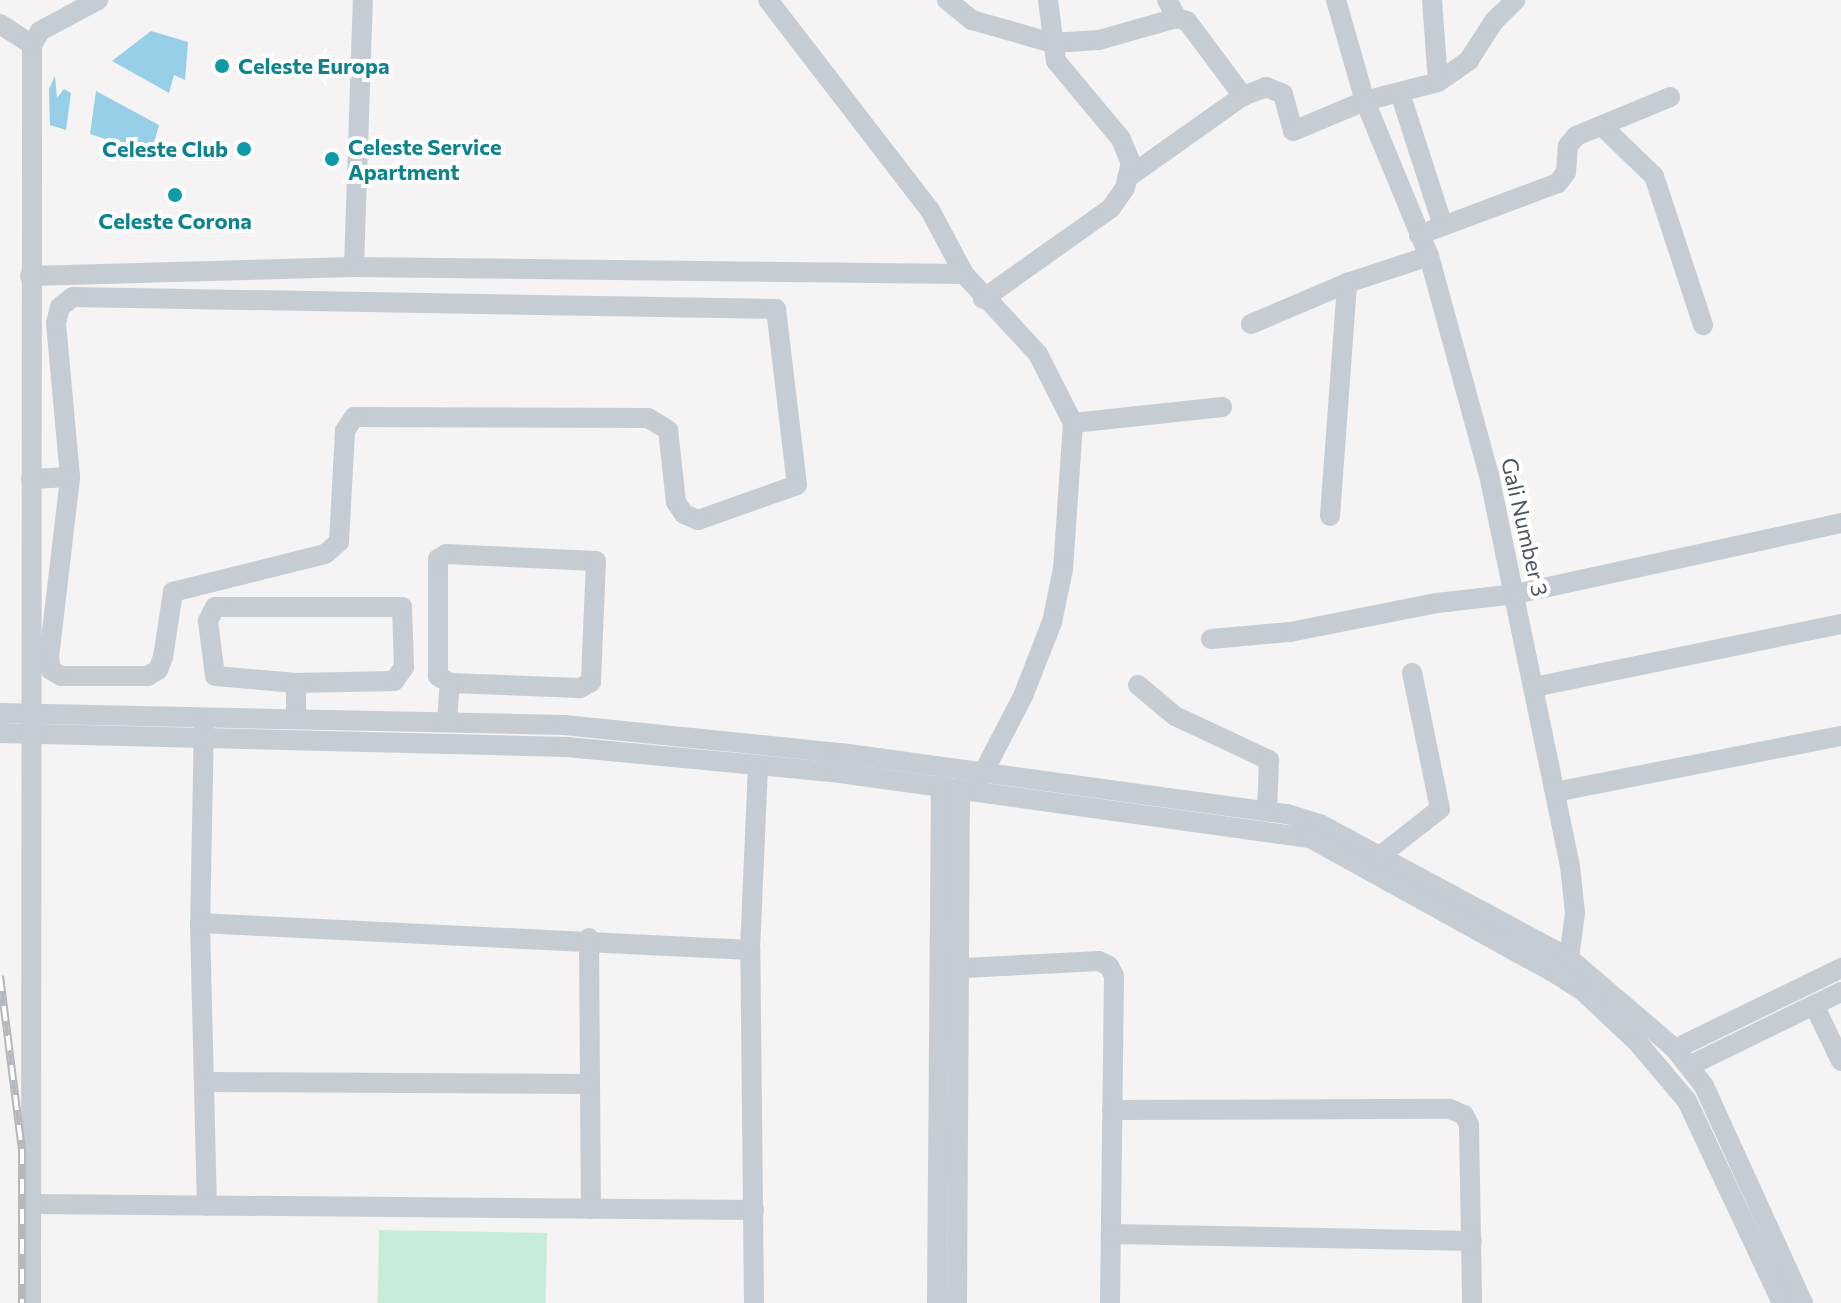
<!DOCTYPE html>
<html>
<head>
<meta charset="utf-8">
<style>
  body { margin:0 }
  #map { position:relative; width:1841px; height:1303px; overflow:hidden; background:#f5f3f3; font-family:Commissioner,sans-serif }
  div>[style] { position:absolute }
  .green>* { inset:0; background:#c6edd9; transform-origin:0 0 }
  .water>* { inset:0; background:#96cfe7 }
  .minor>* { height:20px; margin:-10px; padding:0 10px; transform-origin:10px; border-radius:10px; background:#c5ccd3 }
  .rail>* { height:8px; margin-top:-4px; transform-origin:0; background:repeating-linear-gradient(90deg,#fff 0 15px,#b5b7bc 0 30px); box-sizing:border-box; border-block:2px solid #b5b7bc }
  .dots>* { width:22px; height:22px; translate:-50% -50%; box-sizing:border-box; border:4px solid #fff; border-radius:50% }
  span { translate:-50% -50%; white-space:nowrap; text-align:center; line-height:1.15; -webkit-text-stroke:8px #fff; paint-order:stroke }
  .culture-label { font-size:22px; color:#0d838f; font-weight:700 }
  .left { translate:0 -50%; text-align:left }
  .right { translate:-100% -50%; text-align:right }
  .street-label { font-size:22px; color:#4b545f }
</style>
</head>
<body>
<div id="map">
  <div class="green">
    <div style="left:379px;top:1230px;width:168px;height:73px;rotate:1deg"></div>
  </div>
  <div class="water">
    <div style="clip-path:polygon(151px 31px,188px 42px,185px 80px,174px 75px,169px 93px,112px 61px)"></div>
    <div style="clip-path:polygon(55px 76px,57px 98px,64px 89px,71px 93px,66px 130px,50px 125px,49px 89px)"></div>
    <div style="clip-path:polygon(96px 91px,159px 125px,153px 147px,143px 145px,140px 150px,90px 134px)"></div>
  </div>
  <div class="minor">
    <div style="left:768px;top:0;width:265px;rotate:52.4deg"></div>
    <div style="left:930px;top:210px;width:72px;rotate:62deg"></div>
    <div style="left:964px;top:274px;width:109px;rotate:47.2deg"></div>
    <div style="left:1038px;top:354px;width:77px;rotate:63.1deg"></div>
    <div style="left:1073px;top:423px;width:146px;rotate:93.9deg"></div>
    <div style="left:1063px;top:569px;width:54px;rotate:101.7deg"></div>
    <div style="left:1052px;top:622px;width:79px;rotate:111.4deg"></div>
    <div style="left:1023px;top:696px;width:96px;rotate:117.4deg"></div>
    <div style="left:947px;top:0;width:32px;rotate:39deg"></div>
    <div style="left:972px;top:20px;width:83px;rotate:16deg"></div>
    <div style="left:1052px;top:43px;width:47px;rotate:-3.7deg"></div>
    <div style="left:1099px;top:40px;width:81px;rotate:-15.8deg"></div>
    <div style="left:1177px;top:18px;width:10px;rotate:17deg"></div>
    <div style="left:1187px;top:21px;width:94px;rotate:53.3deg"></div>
    <div style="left:1243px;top:96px;width:25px;rotate:-21deg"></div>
    <div style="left:1266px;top:87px;width:18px;rotate:22deg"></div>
    <div style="left:1283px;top:94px;width:38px;rotate:75deg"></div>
    <div style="left:1293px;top:131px;width:78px;rotate:-22.6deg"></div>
    <div style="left:1365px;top:101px;width:75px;rotate:-14.6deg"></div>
    <div style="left:1438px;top:82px;width:38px;rotate:-35deg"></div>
    <div style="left:1469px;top:60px;width:46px;rotate:-57.3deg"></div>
    <div style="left:1494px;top:21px;width:30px;rotate:-44deg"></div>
    <div style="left:1167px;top:0;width:21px;rotate:61deg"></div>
    <div style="left:1336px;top:0;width:105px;rotate:74deg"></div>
    <div style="left:1365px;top:101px;width:168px;rotate:67.6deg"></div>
    <div style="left:1429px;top:256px;width:227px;rotate:74.7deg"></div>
    <div style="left:1489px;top:475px;width:399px;rotate:78.3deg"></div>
    <div style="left:1570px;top:866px;width:47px;rotate:83.9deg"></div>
    <div style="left:1575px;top:913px;width:45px;rotate:97.6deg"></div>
    <div style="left:1569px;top:958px;width:12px;rotate:125deg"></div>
    <div style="left:1432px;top:0;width:82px;rotate:85.8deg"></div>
    <div style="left:0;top:24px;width:38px;rotate:33deg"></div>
    <div style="left:1400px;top:93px;width:137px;rotate:72.1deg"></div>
    <div style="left:1602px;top:126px;width:72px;rotate:43.9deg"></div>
    <div style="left:1654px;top:176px;width:157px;rotate:71.8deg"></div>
    <div style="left:1127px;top:178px;width:142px;rotate:-35.3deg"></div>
    <div style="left:1419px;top:235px;width:148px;rotate:-20.5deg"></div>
    <div style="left:1558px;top:183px;width:14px;rotate:-54deg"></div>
    <div style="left:1566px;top:172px;width:26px;rotate:-86deg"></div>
    <div style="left:1568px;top:146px;width:13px;rotate:-51deg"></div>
    <div style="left:1576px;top:136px;width:102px;rotate:-22.5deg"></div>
    <div style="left:354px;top:267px;width:267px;rotate:-88.1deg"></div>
    <div style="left:30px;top:276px;width:324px;rotate:-1.6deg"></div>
    <div style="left:354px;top:267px;width:610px;rotate:0.66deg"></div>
    <div style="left:73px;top:297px;width:703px;rotate:0.98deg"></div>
    <div style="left:776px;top:309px;width:177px;rotate:83.2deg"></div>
    <div style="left:797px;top:485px;width:105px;rotate:160.5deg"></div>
    <div style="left:698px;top:520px;width:15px;rotate:-157deg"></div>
    <div style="left:684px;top:514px;width:14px;rotate:-124deg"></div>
    <div style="left:676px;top:502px;width:72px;rotate:-96.3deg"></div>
    <div style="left:668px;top:430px;width:23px;rotate:-149deg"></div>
    <div style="left:648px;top:418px;width:294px;rotate:-179.8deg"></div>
    <div style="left:354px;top:417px;width:17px;rotate:123deg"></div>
    <div style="left:345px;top:431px;width:111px;rotate:93.1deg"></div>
    <div style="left:339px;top:542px;width:18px;rotate:139deg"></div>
    <div style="left:325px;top:554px;width:157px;rotate:166deg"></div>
    <div style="left:173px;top:592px;width:66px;rotate:98.7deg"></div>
    <div style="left:163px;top:657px;width:14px;rotate:111deg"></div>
    <div style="left:158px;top:670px;width:12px;rotate:149deg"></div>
    <div style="left:148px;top:676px;width:87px;rotate:180deg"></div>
    <div style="left:61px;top:676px;width:12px;rotate:-149deg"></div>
    <div style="left:51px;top:670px;width:13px;rotate:-99deg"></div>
    <div style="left:49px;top:657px;width:181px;rotate:-83.3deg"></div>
    <div style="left:70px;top:477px;width:155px;rotate:-95.2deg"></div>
    <div style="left:56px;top:323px;width:16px;rotate:-76deg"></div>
    <div style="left:60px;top:307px;width:16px;rotate:-38deg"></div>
    <div style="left:983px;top:299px;width:157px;rotate:-35.4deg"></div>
    <div style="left:1111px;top:208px;width:24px;rotate:-55deg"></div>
    <div style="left:1125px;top:188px;width:26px;rotate:-77deg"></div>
    <div style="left:1131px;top:163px;width:26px;rotate:-113deg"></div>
    <div style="left:1121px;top:139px;width:102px;rotate:-129.8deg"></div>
    <div style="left:1056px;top:61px;width:62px;rotate:-97.5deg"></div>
    <div style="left:1251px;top:324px;width:104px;rotate:-23.1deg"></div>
    <div style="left:1347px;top:283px;width:86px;rotate:-18.2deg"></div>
    <div style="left:1073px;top:423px;width:150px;rotate:-6.1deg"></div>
    <div style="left:31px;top:479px;width:39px;rotate:-3deg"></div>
    <div style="left:1330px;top:516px;width:234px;rotate:-85.8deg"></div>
    <div style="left:446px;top:554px;width:150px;rotate:2.7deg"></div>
    <div style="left:596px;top:561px;width:121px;rotate:92.4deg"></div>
    <div style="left:591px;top:682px;width:13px;rotate:151deg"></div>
    <div style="left:580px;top:688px;width:130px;rotate:-177.8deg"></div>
    <div style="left:450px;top:683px;width:14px;rotate:-150deg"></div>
    <div style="left:438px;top:676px;width:117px;rotate:-90deg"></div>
    <div style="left:438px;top:559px;width:9px;rotate:-32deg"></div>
    <div style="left:1211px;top:639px;width:79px;rotate:-5.1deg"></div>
    <div style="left:1290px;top:632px;width:150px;rotate:-11.2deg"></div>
    <div style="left:1437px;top:603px;width:80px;rotate:-6.5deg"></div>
    <div style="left:1516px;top:594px;width:333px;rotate:-12.3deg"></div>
    <div style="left:296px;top:683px;width:98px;rotate:-1.2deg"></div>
    <div style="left:394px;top:681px;width:17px;rotate:-54deg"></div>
    <div style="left:404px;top:667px;width:60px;rotate:-91.9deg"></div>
    <div style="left:402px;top:607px;width:187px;rotate:180deg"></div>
    <div style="left:215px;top:607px;width:16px;rotate:117deg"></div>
    <div style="left:208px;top:621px;width:55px;rotate:82.7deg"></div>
    <div style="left:215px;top:676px;width:81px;rotate:4.9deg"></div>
    <div style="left:296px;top:683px;width:35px;rotate:90deg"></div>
    <div style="left:1138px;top:685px;width:48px;rotate:40deg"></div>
    <div style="left:1175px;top:716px;width:104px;rotate:25.1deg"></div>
    <div style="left:1269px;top:760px;width:51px;rotate:92.2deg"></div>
    <div style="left:1534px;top:687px;width:313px;rotate:-11.6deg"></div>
    <div style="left:0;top:713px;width:564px;rotate:1.22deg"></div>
    <div style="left:564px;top:725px;width:278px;rotate:5.8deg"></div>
    <div style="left:841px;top:753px;width:450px;rotate:7.8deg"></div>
    <div style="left:1287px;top:814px;width:34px;rotate:17deg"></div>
    <div style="left:1320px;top:824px;width:283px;rotate:28.3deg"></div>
    <div style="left:1569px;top:958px;width:140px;rotate:40.6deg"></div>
    <div style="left:1675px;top:1049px;width:47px;rotate:51.9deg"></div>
    <div style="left:1704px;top:1086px;width:239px;rotate:65.5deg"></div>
    <div style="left:204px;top:722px;width:201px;rotate:91.1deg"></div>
    <div style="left:200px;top:923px;width:283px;rotate:88.6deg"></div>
    <div style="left:447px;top:722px;width:39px;rotate:-86deg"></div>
    <div style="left:0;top:733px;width:567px;rotate:1.41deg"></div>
    <div style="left:567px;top:747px;width:274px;rotate:5.4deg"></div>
    <div style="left:840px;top:773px;width:474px;rotate:7.9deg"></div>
    <div style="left:1310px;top:838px;width:283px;rotate:28.9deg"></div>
    <div style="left:1558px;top:975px;width:31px;rotate:33deg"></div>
    <div style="left:1584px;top:992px;width:74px;rotate:43.4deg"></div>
    <div style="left:1638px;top:1043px;width:76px;rotate:49.8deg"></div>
    <div style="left:1687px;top:1101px;width:223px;rotate:64.8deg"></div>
    <div style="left:1555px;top:792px;width:291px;rotate:-11.1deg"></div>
    <div style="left:1380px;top:856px;width:76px;rotate:-38.1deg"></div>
    <div style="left:1440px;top:809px;width:139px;rotate:-101.6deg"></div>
    <div style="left:200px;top:923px;width:551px;rotate:2.81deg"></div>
    <div style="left:589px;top:938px;width:271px;rotate:89.6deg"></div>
    <div style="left:945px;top:969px;width:154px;rotate:-3deg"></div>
    <div style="left:1099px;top:961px;width:11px;rotate:27deg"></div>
    <div style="left:1109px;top:966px;width:11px;rotate:63deg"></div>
    <div style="left:1114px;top:976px;width:327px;rotate:90.7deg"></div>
    <div style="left:1814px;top:1005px;width:62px;rotate:64.3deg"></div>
    <div style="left:1675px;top:1049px;width:185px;rotate:-26deg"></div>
    <div style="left:1689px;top:1066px;width:169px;rotate:-26deg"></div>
    <div style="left:206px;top:1082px;width:381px;rotate:0.3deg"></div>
    <div style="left:1112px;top:1110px;width:338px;rotate:-0.2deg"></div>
    <div style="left:1450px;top:1109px;width:15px;rotate:23deg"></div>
    <div style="left:1464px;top:1115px;width:11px;rotate:63deg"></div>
    <div style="left:1469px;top:1125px;width:178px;rotate:89deg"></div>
    <div style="left:31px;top:1204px;width:723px;rotate:0.48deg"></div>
    <div style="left:1111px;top:1234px;width:361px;rotate:1.1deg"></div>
    <div style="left:31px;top:1303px;width:1258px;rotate:-89.95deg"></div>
    <div style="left:32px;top:45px;width:16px;rotate:-60deg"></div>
    <div style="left:40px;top:31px;width:66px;rotate:-28.1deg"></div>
    <div style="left:754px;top:1303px;width:353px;rotate:-90.6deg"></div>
    <div style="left:750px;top:950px;width:184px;rotate:-87.5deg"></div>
    <div style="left:937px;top:1303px;width:517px;rotate:-89.56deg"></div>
    <div style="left:957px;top:1303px;width:514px;rotate:-89.67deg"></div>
  </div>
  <div class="rail">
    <div style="left:0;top:976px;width:174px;rotate:82.8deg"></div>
    <div style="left:22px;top:1149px;width:154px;rotate:90deg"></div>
  </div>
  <div class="dots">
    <div style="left:222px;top:66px;background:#0f9aa8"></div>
    <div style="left:244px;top:149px;background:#0f9aa8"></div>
    <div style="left:332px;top:159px;background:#0f9aa8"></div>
    <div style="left:175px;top:195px;background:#0f9aa8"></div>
  </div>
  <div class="culture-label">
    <span class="left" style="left:238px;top:66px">Celeste Europa</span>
    <span class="left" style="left:348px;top:159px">Celeste Service<br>Apartment</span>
    <span class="right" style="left:228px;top:149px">Celeste Club</span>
    <span style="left:175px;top:221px">Celeste Corona</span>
  </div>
  <div class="street-label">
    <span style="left:1525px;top:527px;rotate:77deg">Gali Number 3</span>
  </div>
</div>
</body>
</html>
